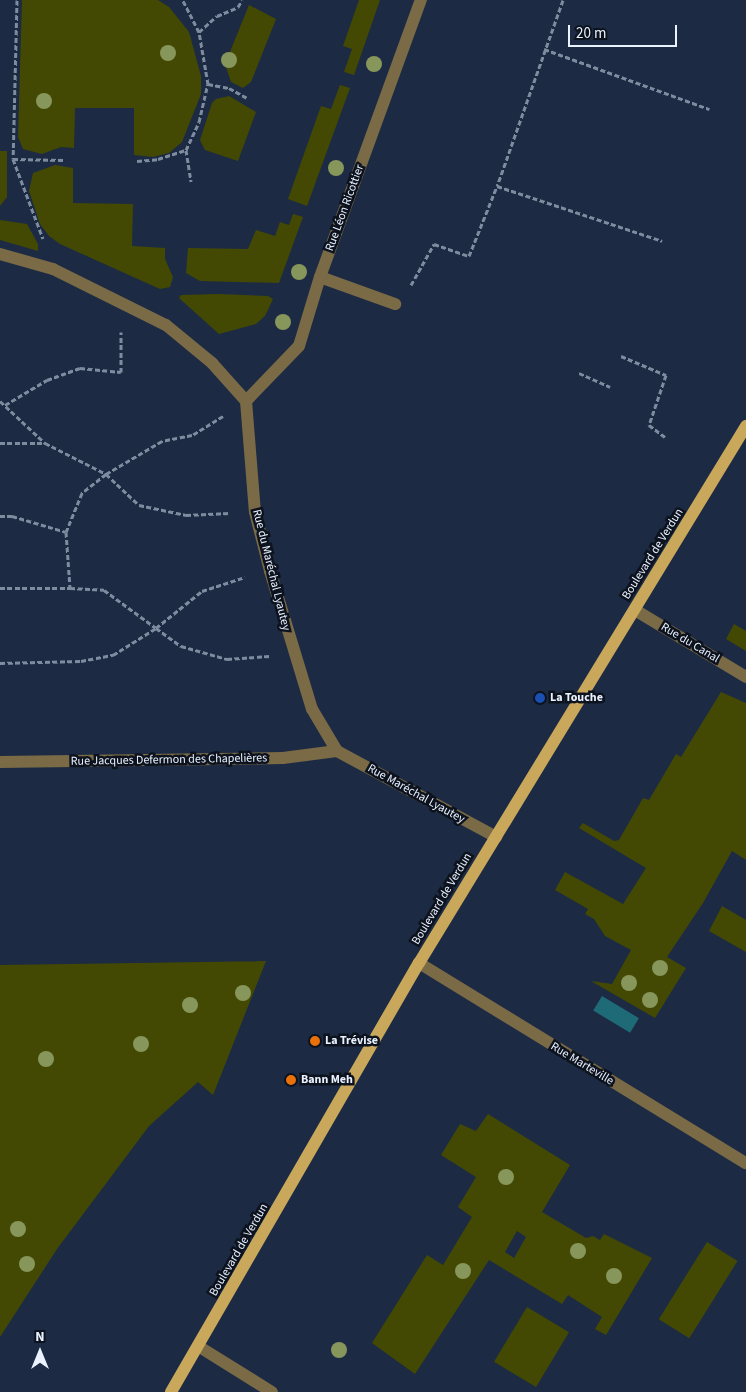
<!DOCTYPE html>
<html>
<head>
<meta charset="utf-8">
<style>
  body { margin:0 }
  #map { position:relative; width:746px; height:1392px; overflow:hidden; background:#1c2b43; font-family:"Source Sans 3",sans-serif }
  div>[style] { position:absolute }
  .green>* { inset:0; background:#434903; transform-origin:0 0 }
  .water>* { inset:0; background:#1e6a77; transform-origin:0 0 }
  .path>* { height:3px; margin-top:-1.5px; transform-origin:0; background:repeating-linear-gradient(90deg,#7f8b9e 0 5px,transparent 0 7.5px) }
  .minor>* { height:12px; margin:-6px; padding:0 6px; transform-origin:6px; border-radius:6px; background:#7a6a46 }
  .major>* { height:12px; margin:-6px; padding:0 6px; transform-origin:6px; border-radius:6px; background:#c9a85b }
  .trees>* { width:16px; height:16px; margin:-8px; border-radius:50%; background:#87965b }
  .dots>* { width:14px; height:14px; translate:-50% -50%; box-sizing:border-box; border:2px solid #0d131e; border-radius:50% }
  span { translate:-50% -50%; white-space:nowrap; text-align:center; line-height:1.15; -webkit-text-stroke:5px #0d131e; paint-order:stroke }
  .street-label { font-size:12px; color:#eaf2ff }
  .poi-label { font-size:12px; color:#eaf2ff; font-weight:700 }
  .left { translate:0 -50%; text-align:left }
  .north { position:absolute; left:15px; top:1327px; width:50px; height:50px; -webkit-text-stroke:4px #0d131e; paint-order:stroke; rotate:0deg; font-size:14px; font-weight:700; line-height:20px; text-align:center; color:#eaf2ff }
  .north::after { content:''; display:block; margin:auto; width:18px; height:22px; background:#eaf2ff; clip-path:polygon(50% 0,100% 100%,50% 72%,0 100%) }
  .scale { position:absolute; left:568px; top:25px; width:109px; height:22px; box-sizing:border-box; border:2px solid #eaf2ff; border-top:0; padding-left:6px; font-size:15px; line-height:18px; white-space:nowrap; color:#eaf2ff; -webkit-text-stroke:4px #0d131e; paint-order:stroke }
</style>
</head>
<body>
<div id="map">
  <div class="green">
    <div style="clip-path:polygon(22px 0,158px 0,169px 7px,189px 32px,201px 76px,201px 94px,182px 142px,169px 153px,153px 157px,134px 155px,134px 108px,75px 108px,74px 148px,61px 147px,42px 154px,23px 149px,18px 137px)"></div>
    <div style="clip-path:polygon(359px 0,380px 0,354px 75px,344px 72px,352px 49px,343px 46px)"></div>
    <div style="clip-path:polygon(249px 5px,276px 19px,251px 82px,243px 88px,231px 82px,225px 64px)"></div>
    <div style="clip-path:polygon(340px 85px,350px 88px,307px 206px,288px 199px,321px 106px,331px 109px)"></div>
    <div style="clip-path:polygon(229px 96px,256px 112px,238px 161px,205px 150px,200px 140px,212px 103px,216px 99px)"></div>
    <div style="clip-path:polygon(0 151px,7px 151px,7px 197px,0 206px)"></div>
    <div style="clip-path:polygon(55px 165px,73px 168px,73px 203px,133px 204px,132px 246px,165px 248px,165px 259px,173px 277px,170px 287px,160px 289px,60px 244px,49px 236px,40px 224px,29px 191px,33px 173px)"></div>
    <div style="clip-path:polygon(293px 214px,303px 217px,279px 283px,200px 281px,186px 273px,188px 248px,248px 249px,256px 230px,275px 236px,280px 222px,289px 225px)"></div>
    <div style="clip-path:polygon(0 220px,27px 224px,38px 244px,38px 251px,0 240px)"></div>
    <div style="clip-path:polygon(219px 294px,268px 296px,273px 299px,265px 316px,256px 324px,219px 334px,179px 298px,181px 295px)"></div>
    <div style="clip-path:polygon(734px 624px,746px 631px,746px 651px,726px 639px)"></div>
    <div style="clip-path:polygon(721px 692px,746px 703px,746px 860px,732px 851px,703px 903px,667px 957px,686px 968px,655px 1018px,591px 981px,612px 984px,631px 950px,605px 936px,594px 919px,585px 914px,588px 909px,555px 890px,565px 872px,623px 904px,646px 868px,579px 828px,583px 823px,614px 841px,619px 840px,643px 798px,649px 800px,676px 754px,681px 757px)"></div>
    <div style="clip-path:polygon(722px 906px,746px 920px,746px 952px,709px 931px)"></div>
    <div style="clip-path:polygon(266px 961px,213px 1095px,198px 1082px,149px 1126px,57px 1249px,0 1337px,0 965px)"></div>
    <div style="clip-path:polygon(evenodd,488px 1114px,570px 1165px,542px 1212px,586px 1238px,593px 1236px,600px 1240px,604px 1234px,652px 1258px,606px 1335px,595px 1329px,602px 1317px,568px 1295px,562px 1304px,489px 1260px,415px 1374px,372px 1343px,427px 1255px,443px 1265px,472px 1217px,458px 1207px,476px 1177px,441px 1155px,460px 1124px,476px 1131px,488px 1114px,517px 1231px,526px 1237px,514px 1258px,505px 1252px,517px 1231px)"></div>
    <div style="left:707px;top:1242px;width:36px;height:91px;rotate:32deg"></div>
    <div style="left:527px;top:1307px;width:49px;height:64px;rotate:31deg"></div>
  </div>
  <div class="water">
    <div style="left:602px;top:996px;width:43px;height:17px;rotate:31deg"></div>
  </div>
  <div class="path">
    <div style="left:17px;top:0;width:159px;rotate:91.4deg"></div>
    <div style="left:13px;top:159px;width:85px;rotate:69.4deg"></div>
    <div style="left:563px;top:0;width:197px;rotate:109.5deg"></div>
    <div style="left:497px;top:186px;width:174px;rotate:18.4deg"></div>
    <div style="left:199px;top:32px;width:24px;rotate:-42deg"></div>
    <div style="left:217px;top:16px;width:23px;rotate:-23deg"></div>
    <div style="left:238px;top:7px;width:8px;rotate:-60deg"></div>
    <div style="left:544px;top:49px;width:176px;rotate:20deg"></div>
    <div style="left:208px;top:84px;width:21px;rotate:11deg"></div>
    <div style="left:229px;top:88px;width:21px;rotate:29deg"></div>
    <div style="left:186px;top:150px;width:32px;rotate:81deg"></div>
    <div style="left:13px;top:159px;width:50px;rotate:1.1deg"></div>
    <div style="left:137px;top:161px;width:21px;rotate:-5deg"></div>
    <div style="left:158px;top:159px;width:29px;rotate:-18deg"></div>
    <div style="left:186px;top:150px;width:31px;rotate:-65deg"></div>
    <div style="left:199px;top:122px;width:39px;rotate:-77deg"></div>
    <div style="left:208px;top:84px;width:53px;rotate:-99.8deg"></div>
    <div style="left:199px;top:32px;width:36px;rotate:-117deg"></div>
    <div style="left:411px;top:285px;width:47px;rotate:-60.7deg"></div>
    <div style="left:434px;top:244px;width:37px;rotate:19deg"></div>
    <div style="left:469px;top:256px;width:75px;rotate:-68.2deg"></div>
    <div style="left:621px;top:356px;width:49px;rotate:22.9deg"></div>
    <div style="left:666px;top:375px;width:53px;rotate:108.8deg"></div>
    <div style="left:649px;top:425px;width:20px;rotate:37deg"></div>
    <div style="left:579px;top:373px;width:34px;rotate:24deg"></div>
    <div style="left:0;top:401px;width:62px;rotate:43deg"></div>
    <div style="left:45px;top:443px;width:68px;rotate:26.9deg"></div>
    <div style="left:106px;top:474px;width:45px;rotate:43.2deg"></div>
    <div style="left:139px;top:505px;width:48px;rotate:12deg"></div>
    <div style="left:186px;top:515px;width:44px;rotate:-2.6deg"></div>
    <div style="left:5px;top:405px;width:49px;rotate:-30.8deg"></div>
    <div style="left:47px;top:380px;width:35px;rotate:-20deg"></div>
    <div style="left:80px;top:368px;width:41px;rotate:5.6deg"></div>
    <div style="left:121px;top:372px;width:40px;rotate:-90deg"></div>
    <div style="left:223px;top:416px;width:36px;rotate:148deg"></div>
    <div style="left:192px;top:435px;width:31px;rotate:169deg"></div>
    <div style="left:162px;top:441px;width:65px;rotate:149.5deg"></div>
    <div style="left:106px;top:474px;width:31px;rotate:142deg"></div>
    <div style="left:82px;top:493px;width:42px;rotate:112.3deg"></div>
    <div style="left:66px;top:532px;width:56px;rotate:85.9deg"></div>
    <div style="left:70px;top:588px;width:34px;rotate:3deg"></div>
    <div style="left:104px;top:590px;width:64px;rotate:36.2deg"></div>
    <div style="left:156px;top:628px;width:59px;rotate:-38.8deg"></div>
    <div style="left:202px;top:591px;width:45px;rotate:-18deg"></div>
    <div style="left:0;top:443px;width:44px"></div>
    <div style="left:0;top:516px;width:12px"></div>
    <div style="left:12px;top:516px;width:56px;rotate:16.5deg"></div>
    <div style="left:0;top:588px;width:70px"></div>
    <div style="left:0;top:663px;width:81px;rotate:-1.4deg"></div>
    <div style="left:81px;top:661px;width:33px;rotate:-11deg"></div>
    <div style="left:113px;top:655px;width:51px;rotate:-32.1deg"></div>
    <div style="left:156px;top:628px;width:31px;rotate:36deg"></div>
    <div style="left:181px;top:646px;width:48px;rotate:15.8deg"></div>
    <div style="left:227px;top:659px;width:43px;rotate:-4deg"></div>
  </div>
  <div class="minor">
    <div style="left:0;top:254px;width:55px;rotate:15.8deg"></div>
    <div style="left:53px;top:269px;width:126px;rotate:26.4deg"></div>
    <div style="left:166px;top:325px;width:60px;rotate:39.6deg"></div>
    <div style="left:212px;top:363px;width:51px;rotate:48.2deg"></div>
    <div style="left:246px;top:401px;width:111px;rotate:85.4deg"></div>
    <div style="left:255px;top:512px;width:61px;rotate:75.7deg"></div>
    <div style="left:270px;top:571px;width:144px;rotate:73.1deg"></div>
    <div style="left:312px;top:709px;width:49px;rotate:59.2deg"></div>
    <div style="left:320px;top:277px;width:80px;rotate:19.8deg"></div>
    <div style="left:246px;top:401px;width:76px;rotate:-46.1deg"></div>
    <div style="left:299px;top:346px;width:72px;rotate:-73.1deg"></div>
    <div style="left:320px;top:277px;width:295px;rotate:-70deg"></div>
    <div style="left:635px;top:610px;width:130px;rotate:31.1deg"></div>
    <div style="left:337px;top:751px;width:181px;rotate:28.4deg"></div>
    <div style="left:0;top:762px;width:283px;rotate:-0.8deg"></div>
    <div style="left:283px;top:758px;width:54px;rotate:-7.4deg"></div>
    <div style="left:419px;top:963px;width:383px;rotate:31.5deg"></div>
    <div style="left:198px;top:1346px;width:87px;rotate:31.9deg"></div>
  </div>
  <div class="major">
    <div style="left:171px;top:1392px;width:496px;rotate:-60deg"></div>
    <div style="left:419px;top:963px;width:629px;rotate:-58.66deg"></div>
  </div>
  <div class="trees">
    <div style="left:168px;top:53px"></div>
    <div style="left:229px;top:60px"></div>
    <div style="left:374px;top:64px"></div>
    <div style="left:44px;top:101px"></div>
    <div style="left:336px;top:168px"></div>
    <div style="left:299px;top:272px"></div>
    <div style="left:283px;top:322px"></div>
    <div style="left:660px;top:968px"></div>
    <div style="left:629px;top:983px"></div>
    <div style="left:243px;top:993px"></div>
    <div style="left:650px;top:1000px"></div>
    <div style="left:190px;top:1005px"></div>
    <div style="left:141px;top:1044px"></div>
    <div style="left:46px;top:1059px"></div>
    <div style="left:506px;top:1177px"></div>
    <div style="left:18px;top:1229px"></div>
    <div style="left:578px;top:1251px"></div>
    <div style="left:27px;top:1264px"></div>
    <div style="left:463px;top:1271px"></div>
    <div style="left:614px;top:1276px"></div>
    <div style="left:339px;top:1350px"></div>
  </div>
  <div class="dots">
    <div style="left:540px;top:698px;background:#1a4fb4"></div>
    <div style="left:315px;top:1041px;background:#e8710a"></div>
    <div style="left:291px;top:1080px;background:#e8710a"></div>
  </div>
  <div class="street-label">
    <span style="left:345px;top:208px;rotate:-70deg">Rue Léon Ricottier</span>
    <span style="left:653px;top:554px;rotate:-58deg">Boulevard de Verdun</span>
    <span style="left:271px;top:570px;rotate:76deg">Rue du Maréchal Lyautey</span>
    <span style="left:690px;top:643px;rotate:31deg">Rue du Canal</span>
    <span style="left:169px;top:760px;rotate:-1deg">Rue Jacques Defermon des Chapelières</span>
    <span style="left:416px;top:794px;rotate:29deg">Rue Maréchal Lyautey</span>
    <span style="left:442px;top:899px;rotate:-59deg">Boulevard de Verdun</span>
    <span style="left:582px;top:1064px;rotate:31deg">Rue Marteville</span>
    <span style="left:239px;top:1250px;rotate:-60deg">Boulevard de Verdun</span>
  </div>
  <div class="poi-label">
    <span class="left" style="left:550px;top:698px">La Touche</span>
    <span class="left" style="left:325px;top:1041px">La Trévise</span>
    <span class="left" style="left:301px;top:1080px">Bann Meh</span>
  </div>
  <div class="north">N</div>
  <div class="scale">20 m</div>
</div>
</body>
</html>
